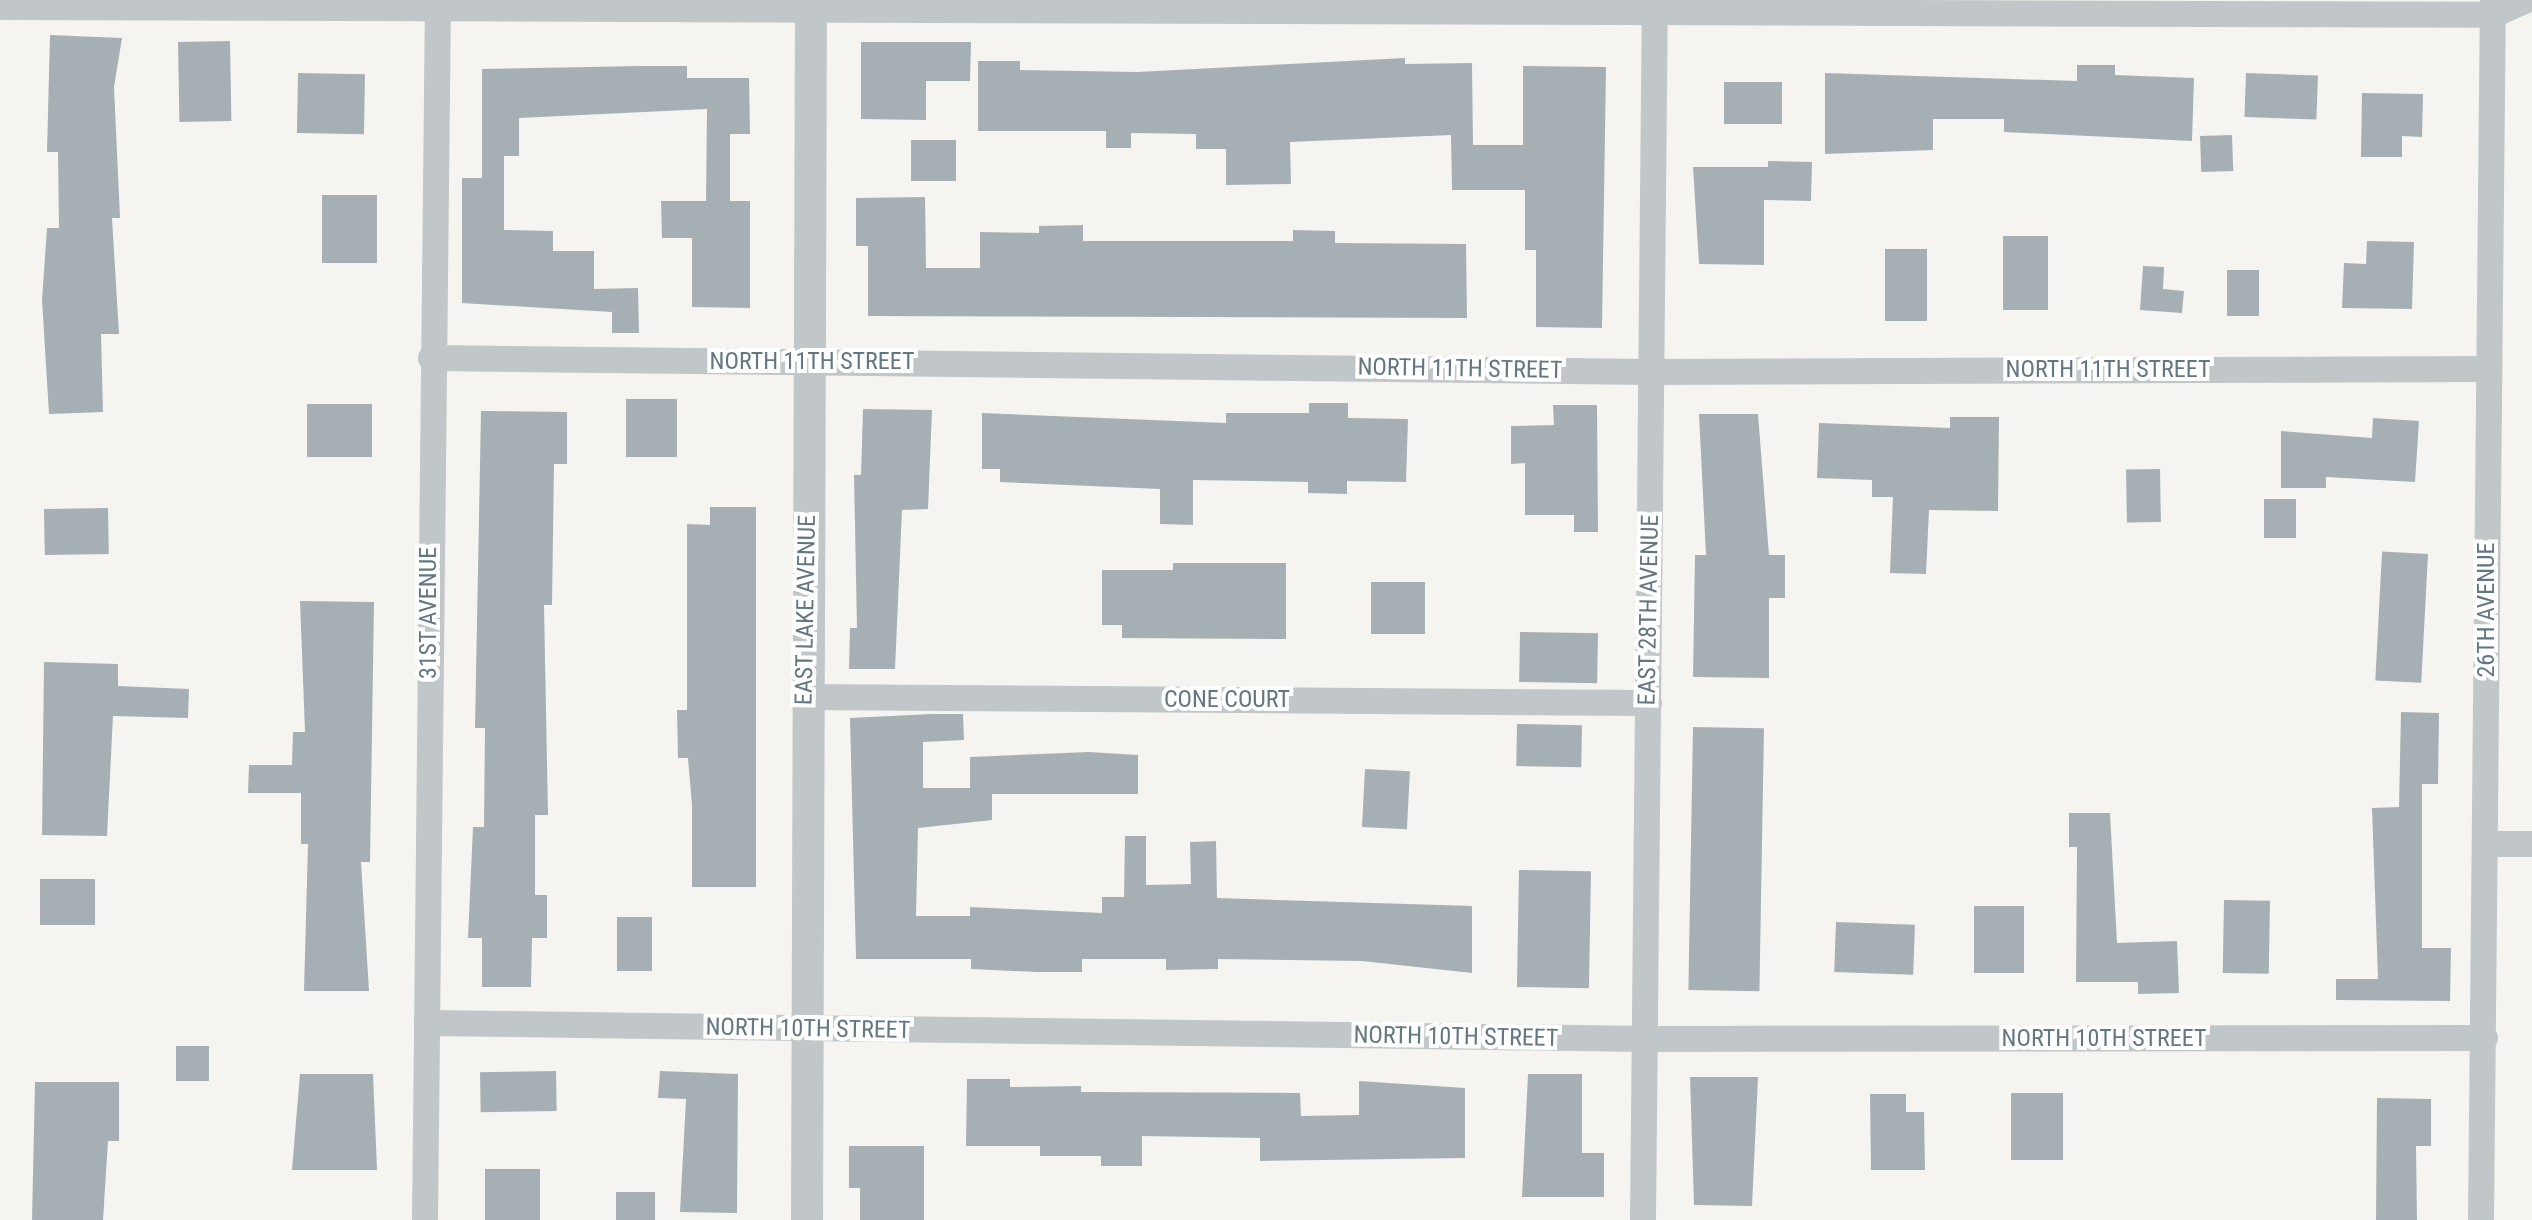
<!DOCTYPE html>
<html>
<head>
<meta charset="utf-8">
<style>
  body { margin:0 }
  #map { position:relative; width:2532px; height:1220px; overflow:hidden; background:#f5f4f0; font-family:"Roboto Condensed",sans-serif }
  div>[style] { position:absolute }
  .building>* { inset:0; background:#a6b0b4; transform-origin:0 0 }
  .minor>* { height:26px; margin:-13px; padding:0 13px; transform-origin:13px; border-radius:13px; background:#c1c6c8 }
  .tertiary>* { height:32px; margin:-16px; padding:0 16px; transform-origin:16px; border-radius:16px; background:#c1c6c8 }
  span { translate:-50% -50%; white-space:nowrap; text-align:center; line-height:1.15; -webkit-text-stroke:8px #fff; paint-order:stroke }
  .street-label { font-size:24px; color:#637782 }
</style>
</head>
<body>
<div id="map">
  <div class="building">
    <div style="clip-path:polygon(50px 35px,122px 38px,114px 87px,120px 218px,112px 218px,119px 334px,101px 334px,103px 412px,49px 414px,42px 300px,47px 228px,59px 228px,58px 152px,47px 152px)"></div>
    <div style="left:230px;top:41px;width:80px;height:52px;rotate:89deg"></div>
    <div style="clip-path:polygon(861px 42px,971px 42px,970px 81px,926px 81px,926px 120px,861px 119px)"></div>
    <div style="clip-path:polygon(1405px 58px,1405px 64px,1472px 63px,1473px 145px,1523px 145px,1523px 66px,1606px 67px,1602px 328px,1536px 327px,1536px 250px,1525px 250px,1525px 190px,1452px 190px,1451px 135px,1290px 142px,1291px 184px,1226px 185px,1226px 149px,1196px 149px,1196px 134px,1131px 133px,1131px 148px,1106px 148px,1106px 131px,978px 131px,978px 61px,1020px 61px,1020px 70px,1137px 72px)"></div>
    <div style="clip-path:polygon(2077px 65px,2115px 65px,2115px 75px,2194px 78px,2192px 141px,2004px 132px,2004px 119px,1933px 119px,1933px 150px,1825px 154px,1825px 73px,2077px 81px)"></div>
    <div style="clip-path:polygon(642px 66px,687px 66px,687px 78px,749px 78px,750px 134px,730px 134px,730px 201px,750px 201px,750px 308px,692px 307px,692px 238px,662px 238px,661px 201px,706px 201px,707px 109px,519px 118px,519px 156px,504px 156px,504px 230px,553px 231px,553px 251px,594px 251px,594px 289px,638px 288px,639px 333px,612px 333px,612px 312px,462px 303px,462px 178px,482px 178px,482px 69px)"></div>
    <div style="left:298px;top:73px;width:67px;height:60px;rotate:1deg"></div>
    <div style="left:2246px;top:73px;width:72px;height:44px;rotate:2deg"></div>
    <div style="left:1724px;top:82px;width:58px;height:42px"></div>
    <div style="clip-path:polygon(2362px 93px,2423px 94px,2422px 137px,2402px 136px,2402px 157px,2361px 157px)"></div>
    <div style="left:2232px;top:135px;width:36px;height:32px;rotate:88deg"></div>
    <div style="left:911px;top:140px;width:45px;height:41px"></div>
    <div style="clip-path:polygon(1768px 161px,1812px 162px,1811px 201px,1764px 200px,1764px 265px,1699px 264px,1693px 167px,1768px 167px)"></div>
    <div style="left:322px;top:195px;width:55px;height:68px"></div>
    <div style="clip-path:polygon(925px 197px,926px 268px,980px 268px,980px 232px,1039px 233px,1039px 226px,1083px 225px,1083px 241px,1293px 241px,1293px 230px,1335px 231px,1335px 243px,1466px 244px,1467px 318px,868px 316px,868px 246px,856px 246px,856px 198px)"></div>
    <div style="left:2048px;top:236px;width:74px;height:45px;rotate:90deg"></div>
    <div style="clip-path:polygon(2367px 241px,2414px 242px,2412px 309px,2342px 308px,2344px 263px,2366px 264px)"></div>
    <div style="left:1885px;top:249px;width:42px;height:72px"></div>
    <div style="clip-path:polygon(2143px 266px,2164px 267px,2163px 289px,2184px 291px,2182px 313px,2140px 310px)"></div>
    <div style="left:2227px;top:270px;width:32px;height:46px"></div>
    <div style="left:677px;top:399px;width:58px;height:51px;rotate:90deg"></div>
    <div style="clip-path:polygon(1309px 403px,1348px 403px,1348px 418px,1408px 419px,1406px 482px,1347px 481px,1347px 494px,1308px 493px,1308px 482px,1193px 480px,1193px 525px,1160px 524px,1160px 489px,1000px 482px,1000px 469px,982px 469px,982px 413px,1226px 423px,1226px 413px,1309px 413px)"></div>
    <div style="left:307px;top:404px;width:65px;height:53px"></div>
    <div style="clip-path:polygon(1553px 405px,1597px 405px,1598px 532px,1574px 532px,1574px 515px,1525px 515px,1525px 463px,1511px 464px,1511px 426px,1554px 425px)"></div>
    <div style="clip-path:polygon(863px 409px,932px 410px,928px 509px,902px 510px,895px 669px,849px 669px,850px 628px,857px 628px,854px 475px,861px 475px)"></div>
    <div style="clip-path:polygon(481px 411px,567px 412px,567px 464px,554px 464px,552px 605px,544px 605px,548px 815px,535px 815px,535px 895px,547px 895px,547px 938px,532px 938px,531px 987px,482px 987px,482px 938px,468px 938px,473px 827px,484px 827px,485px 728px,475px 728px)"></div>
    <div style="clip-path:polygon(1699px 414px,1758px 414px,1769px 555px,1785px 555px,1785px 598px,1769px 598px,1769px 678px,1693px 677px,1695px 555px,1706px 555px)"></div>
    <div style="clip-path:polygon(1950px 417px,1999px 417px,1998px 511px,1929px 510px,1926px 574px,1890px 573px,1893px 497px,1872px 497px,1872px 480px,1817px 478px,1819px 423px,1950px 428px)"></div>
    <div style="clip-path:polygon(2373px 418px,2419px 421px,2415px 482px,2326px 477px,2326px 488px,2281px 488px,2281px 431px,2372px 438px)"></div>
    <div style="left:2160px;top:469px;width:53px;height:34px;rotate:89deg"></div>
    <div style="left:2264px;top:499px;width:32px;height:39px"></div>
    <div style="clip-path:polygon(710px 507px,756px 507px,756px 887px,692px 887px,692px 805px,688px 758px,678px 758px,677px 710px,687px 710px,687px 524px,710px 525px)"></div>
    <div style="left:108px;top:508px;width:46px;height:64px;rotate:89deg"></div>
    <div style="left:2428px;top:554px;width:129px;height:46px;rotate:93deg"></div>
    <div style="clip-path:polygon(1173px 563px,1286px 563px,1286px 639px,1122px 638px,1122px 625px,1102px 625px,1102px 570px,1173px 570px)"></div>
    <div style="left:1371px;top:582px;width:54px;height:52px"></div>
    <div style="clip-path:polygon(300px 601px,374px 602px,370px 862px,361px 862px,369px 991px,304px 991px,308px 844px,301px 844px,301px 793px,248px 793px,249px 765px,292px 765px,293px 732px,305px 732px)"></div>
    <div style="left:1520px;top:632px;width:78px;height:50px;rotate:1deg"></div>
    <div style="clip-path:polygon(44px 662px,118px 664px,118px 686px,189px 689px,188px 718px,113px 716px,107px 836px,42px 835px)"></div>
    <div style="clip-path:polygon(2401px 712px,2439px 713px,2438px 784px,2422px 784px,2422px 948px,2451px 948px,2450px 1001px,2336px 1000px,2336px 979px,2378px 979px,2372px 808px,2399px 807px)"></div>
    <div style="clip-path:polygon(931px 714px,963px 714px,964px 740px,923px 742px,923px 788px,970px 788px,970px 757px,1089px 752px,1138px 755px,1138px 794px,992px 794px,992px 820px,918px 828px,916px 916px,970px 916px,970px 907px,1102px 913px,1102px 897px,1124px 897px,1125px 836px,1146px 836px,1146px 885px,1191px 884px,1190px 842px,1216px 841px,1217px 898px,1472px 906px,1472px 973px,1362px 961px,1218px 959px,1218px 969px,1166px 970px,1166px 959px,1082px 959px,1082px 972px,1037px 972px,971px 969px,971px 959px,856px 959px,850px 718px)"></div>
    <div style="left:1517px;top:724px;width:65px;height:42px;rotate:1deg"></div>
    <div style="left:1693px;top:727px;width:71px;height:263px;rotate:1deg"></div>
    <div style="left:1365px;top:769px;width:45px;height:58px;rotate:3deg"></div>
    <div style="clip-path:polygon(2069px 813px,2110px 813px,2117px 943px,2177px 941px,2179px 993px,2138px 994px,2138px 982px,2076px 982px,2077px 847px,2069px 847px)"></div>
    <div style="left:1519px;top:870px;width:72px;height:117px;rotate:1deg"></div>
    <div style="left:40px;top:879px;width:55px;height:46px"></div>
    <div style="left:2224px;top:900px;width:46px;height:73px;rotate:1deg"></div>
    <div style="left:1974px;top:906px;width:50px;height:67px"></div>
    <div style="left:652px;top:917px;width:54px;height:35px;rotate:90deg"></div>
    <div style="left:1836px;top:922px;width:79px;height:50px;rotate:2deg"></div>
    <div style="left:176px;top:1046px;width:33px;height:35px"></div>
    <div style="left:556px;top:1071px;width:40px;height:76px;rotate:89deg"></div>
    <div style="clip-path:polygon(660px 1071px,738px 1074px,737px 1213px,680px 1212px,686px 1099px,658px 1098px)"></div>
    <div style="clip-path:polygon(300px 1074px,373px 1074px,377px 1170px,292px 1170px)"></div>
    <div style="clip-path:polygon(1528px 1074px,1582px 1074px,1582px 1153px,1604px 1153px,1604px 1197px,1522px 1197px)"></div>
    <div style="clip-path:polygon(1690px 1077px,1758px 1077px,1752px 1206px,1694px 1205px)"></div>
    <div style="clip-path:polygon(967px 1079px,1010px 1079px,1010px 1087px,1081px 1086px,1081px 1092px,1300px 1093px,1301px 1116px,1359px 1115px,1359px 1081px,1465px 1088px,1465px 1158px,1260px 1161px,1260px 1138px,1142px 1136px,1142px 1166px,1101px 1166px,1101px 1156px,1040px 1156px,1040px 1146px,966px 1146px)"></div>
    <div style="clip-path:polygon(35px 1082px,119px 1082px,119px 1141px,108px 1141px,103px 1220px,32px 1220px)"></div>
    <div style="left:2063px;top:1093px;width:67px;height:52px;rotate:90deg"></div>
    <div style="clip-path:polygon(1870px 1094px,1906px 1094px,1906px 1112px,1924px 1112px,1925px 1170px,1871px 1170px)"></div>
    <div style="clip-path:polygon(2377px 1098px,2431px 1099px,2431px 1146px,2416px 1146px,2417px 1220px,2376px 1220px)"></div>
    <div style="clip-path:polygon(849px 1146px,924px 1146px,924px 1220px,860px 1220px,860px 1188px,849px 1188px)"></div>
    <div style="left:485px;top:1169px;width:55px;height:51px"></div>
    <div style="left:616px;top:1192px;width:39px;height:28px"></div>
  </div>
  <div class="minor">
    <div style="left:0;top:7px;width:2493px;rotate:0.18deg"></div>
    <div style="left:2493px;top:15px;width:36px;rotate:-24deg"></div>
    <div style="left:431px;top:358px;width:1220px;rotate:0.66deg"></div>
    <div style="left:1651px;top:372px;width:838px;rotate:-0.21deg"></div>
    <div style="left:805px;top:697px;width:844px;rotate:0.41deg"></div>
    <div style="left:2486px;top:844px;width:46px"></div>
    <div style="left:427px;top:1023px;width:1217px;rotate:0.75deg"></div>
    <div style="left:1644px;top:1039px;width:841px;rotate:-0.07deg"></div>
    <div style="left:425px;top:1220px;width:1215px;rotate:-89.39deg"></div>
    <div style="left:1643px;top:1220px;width:1220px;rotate:-89.44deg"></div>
    <div style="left:2481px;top:1220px;width:1220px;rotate:-89.44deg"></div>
  </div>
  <div class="tertiary">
    <div style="left:807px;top:1220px;width:1220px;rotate:-89.81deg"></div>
  </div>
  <div class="street-label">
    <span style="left:812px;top:362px">NORTH 11TH STREET</span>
    <span style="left:1460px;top:369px;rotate:1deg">NORTH 11TH STREET</span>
    <span style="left:2108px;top:370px">NORTH 11TH STREET</span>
    <span style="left:806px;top:610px;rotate:-89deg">EAST LAKE AVENUE</span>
    <span style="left:1649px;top:610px;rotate:-89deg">EAST 28TH AVENUE</span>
    <span style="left:2487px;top:610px;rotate:-90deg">26TH AVENUE</span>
    <span style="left:429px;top:613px;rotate:-90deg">31ST AVENUE</span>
    <span style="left:1227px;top:700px">CONE COURT</span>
    <span style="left:808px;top:1029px;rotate:1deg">NORTH 10TH STREET</span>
    <span style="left:1456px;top:1037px;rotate:1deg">NORTH 10TH STREET</span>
    <span style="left:2104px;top:1039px">NORTH 10TH STREET</span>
  </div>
</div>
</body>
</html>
